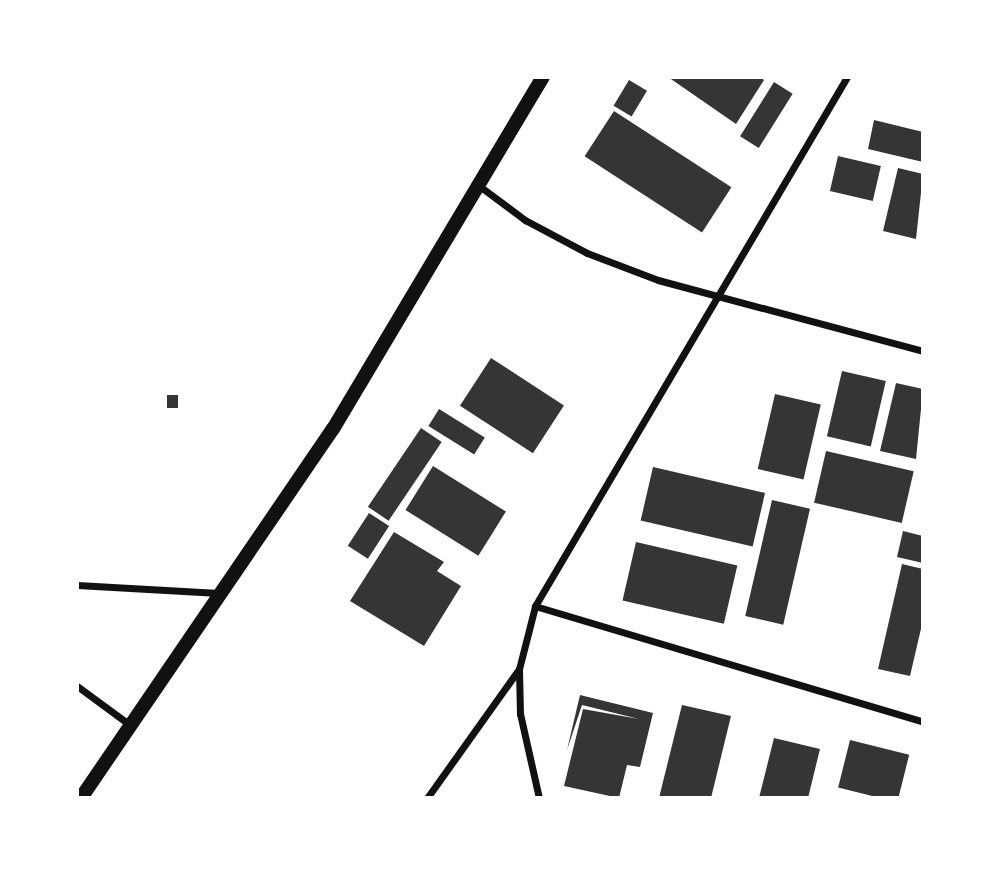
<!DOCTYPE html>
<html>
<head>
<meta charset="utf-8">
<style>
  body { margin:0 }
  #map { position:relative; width:1000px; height:875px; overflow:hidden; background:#fff; font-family:Roboto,sans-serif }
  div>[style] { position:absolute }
  .building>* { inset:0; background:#353535; transform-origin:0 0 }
  .minor>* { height:7px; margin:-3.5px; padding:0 3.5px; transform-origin:3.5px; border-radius:3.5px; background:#111 }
  .secondary>* { height:14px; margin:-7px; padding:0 7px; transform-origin:7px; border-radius:7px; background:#111 }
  span { translate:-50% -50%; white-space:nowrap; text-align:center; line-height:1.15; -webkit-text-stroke:7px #fff; paint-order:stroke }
  .frame { position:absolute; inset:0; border:79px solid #fff; pointer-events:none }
</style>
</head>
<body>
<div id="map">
  <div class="building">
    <div style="clip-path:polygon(668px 77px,760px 77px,764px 80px,736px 124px)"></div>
    <div style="left:629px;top:80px;width:21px;height:30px;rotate:31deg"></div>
    <div style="left:774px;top:82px;width:22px;height:64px;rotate:32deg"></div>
    <div style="left:614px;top:111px;width:140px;height:54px;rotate:33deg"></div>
    <div style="clip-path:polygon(874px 120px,923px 132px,923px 162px,868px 149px)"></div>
    <div style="left:838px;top:156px;width:44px;height:36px;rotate:13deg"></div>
    <div style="clip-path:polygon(898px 168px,923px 174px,916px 239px,883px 231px)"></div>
    <div style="left:491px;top:358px;width:87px;height:57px;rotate:33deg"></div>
    <div style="left:842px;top:371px;width:45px;height:67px;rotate:13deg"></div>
    <div style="clip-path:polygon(896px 383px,923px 389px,916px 459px,880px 451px)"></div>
    <div style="left:775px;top:394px;width:47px;height:77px;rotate:13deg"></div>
    <div style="left:167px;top:395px;width:11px;height:13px"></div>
    <div style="left:439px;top:409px;width:54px;height:20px;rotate:32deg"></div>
    <div style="left:421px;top:428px;width:25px;height:95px;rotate:34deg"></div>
    <div style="left:826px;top:451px;width:90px;height:53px;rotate:13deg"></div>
    <div style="left:433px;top:466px;width:86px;height:52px;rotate:32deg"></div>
    <div style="left:653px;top:467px;width:115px;height:55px;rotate:13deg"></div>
    <div style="left:772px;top:500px;width:39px;height:119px;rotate:13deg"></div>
    <div style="left:369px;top:513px;width:24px;height:39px;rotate:33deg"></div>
    <div style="clip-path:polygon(903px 531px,923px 536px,923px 563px,897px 557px)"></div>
    <div style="clip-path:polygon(394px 532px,444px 562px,437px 571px,461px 586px,424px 646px,350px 601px)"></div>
    <div style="left:636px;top:542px;width:104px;height:60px;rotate:13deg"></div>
    <div style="clip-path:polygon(902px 564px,923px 569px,923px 620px,910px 676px,878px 669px)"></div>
    <div style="clip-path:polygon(580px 695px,653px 713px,640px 767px,627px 765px,619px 798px,564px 786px,583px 709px,639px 719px,582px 705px,567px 750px)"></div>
    <div style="clip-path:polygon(682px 705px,731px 716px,711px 798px,659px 798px)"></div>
    <div style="clip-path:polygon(774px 738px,820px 749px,808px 798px,759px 798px)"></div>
    <div style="left:850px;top:740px;width:61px;height:49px;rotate:14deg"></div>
  </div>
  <div class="minor">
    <div style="left:478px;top:185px;width:59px;rotate:36.7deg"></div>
    <div style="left:525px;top:220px;width:70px;rotate:28deg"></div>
    <div style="left:587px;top:253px;width:76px;rotate:20.8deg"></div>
    <div style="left:658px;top:280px;width:274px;rotate:15deg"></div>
    <div style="left:77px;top:585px;width:142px;rotate:3.2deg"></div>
    <div style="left:535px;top:606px;width:405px;rotate:16.6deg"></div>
    <div style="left:77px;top:686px;width:66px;rotate:36.3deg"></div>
    <div style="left:427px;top:798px;width:158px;rotate:-54.5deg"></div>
    <div style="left:539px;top:798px;width:86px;rotate:-102.7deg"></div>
    <div style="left:520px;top:714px;width:45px;rotate:-91.3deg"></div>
    <div style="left:519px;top:669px;width:65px;rotate:-75.7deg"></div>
    <div style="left:535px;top:606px;width:614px;rotate:-59.47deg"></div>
  </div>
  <div class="secondary">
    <div style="left:81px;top:798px;width:447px;rotate:-55.7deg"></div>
    <div style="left:333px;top:429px;width:410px;rotate:-59.2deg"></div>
  </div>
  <div class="frame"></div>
</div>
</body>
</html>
